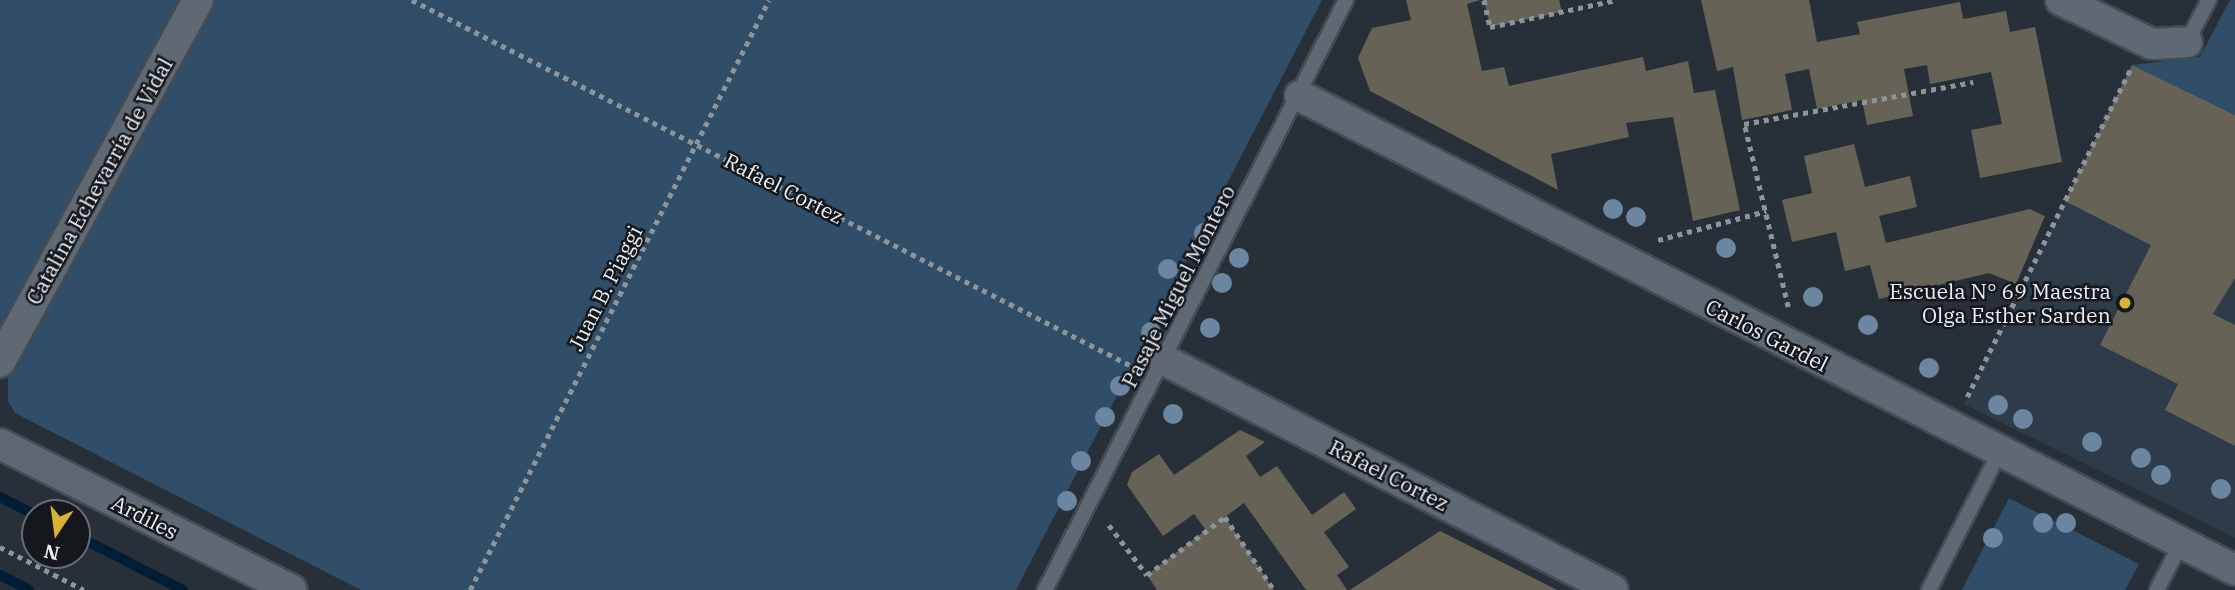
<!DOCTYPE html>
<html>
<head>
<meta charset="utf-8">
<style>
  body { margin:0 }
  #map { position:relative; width:2235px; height:590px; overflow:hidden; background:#273039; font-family:"IBM Plex Serif",serif }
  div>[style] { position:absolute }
  .built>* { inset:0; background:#2e3c4a }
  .green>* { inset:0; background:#304e68 }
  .stream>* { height:10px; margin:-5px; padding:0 5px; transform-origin:5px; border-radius:5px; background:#001d36 }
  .building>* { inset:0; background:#666256 }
  .path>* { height:4.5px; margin-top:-2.25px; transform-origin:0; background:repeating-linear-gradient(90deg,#8d959c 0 5px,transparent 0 10px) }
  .roads { filter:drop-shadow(2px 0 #444c53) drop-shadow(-2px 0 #444c53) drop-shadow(0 2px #444c53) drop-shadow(0 -2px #444c53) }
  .service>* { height:14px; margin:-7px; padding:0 7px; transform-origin:7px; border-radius:7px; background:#5f6973 }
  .minor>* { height:30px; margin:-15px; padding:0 15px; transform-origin:15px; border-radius:15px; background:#5f6973 }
  .trees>* { width:20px; height:20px; margin:-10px; border-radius:50%; background:#6b86a0 }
  .dots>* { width:19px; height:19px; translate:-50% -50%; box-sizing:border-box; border:4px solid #14181c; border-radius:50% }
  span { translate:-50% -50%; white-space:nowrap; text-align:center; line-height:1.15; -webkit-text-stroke:5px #14181c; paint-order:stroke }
  .street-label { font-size:21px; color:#eaf0f6 }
  .poi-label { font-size:21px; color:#eaf0f6 }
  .right { translate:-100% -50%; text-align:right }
  .north { position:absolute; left:21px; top:499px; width:70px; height:70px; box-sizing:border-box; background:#14181c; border:2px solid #6a6e73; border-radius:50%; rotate:193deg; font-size:19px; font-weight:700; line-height:28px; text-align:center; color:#eaf0f6 }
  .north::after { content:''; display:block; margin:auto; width:24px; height:32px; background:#dab333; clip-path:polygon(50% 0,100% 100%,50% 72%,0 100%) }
</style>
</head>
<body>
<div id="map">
  <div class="built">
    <div style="clip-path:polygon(2132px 65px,2235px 115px,2235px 538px,1964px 404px)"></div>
  </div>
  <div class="green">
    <div style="clip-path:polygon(0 0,182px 0,0 336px)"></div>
    <div style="clip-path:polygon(214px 0,1322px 0,1016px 590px,361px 590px,15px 413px,8px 401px,8px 378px)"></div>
    <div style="clip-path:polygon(2230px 0,2235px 0,2235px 115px,2132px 65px,2200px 57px)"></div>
    <div style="clip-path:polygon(2009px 498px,2139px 564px,2125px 590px,1962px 590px)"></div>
  </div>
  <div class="stream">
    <div style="left:0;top:497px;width:39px;rotate:27deg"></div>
    <div style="left:77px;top:536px;width:119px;rotate:27deg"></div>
    <div style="left:0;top:575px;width:33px;rotate:27deg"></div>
  </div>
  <div class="building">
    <div style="clip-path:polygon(1406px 0,1480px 0,1467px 4px,1482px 71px,1504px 67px,1509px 86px,1643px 57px,1646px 71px,1688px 61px,1694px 93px,1715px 90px,1740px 210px,1693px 221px,1673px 117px,1626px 123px,1629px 137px,1551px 154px,1558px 190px,1370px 91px,1358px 58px,1372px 28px,1411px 20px)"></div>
    <div style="clip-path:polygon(1484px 0,1559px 0,1562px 12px,1490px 27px)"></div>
    <div style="clip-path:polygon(1701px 0,1809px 0,1817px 42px,1860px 34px,1857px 22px,1960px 2px,1963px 19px,2006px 11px,2010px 32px,2035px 27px,2062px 162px,1980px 178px,1971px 130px,2002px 124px,1991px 72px,1930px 84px,1927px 65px,1904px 69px,1913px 116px,1867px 125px,1862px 100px,1817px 109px,1809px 69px,1785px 74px,1792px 110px,1742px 120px,1733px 67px,1717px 71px)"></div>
    <div style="clip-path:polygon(2132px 65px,2235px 115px,2235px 278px,2213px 314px,2235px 325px,2235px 446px,2165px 410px,2178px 384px,2100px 345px,2151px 245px,2065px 201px)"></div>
    <div style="clip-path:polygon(1854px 144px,1865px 187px,1910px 176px,1917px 207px,1879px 216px,1886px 243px,2030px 209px,2045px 216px,2016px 284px,1989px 273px,1879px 299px,1870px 265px,1845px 271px,1836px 232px,1792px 242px,1782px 200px,1812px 193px,1804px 156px)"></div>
    <div style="clip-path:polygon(1240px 430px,1265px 442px,1246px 456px,1260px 477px,1277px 466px,1312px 515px,1344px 492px,1356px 509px,1324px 532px,1349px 567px,1337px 575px,1347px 590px,1306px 590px,1244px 503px,1225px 517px,1274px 590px,1157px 590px,1147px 575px,1206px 530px,1194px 514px,1163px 536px,1127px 485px,1132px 472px,1159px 454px,1174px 475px)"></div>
    <div style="clip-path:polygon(1440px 531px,1557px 590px,1350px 590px)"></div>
  </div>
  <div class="path">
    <div style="left:412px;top:0;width:808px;rotate:26.95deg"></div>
    <div style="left:1484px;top:0;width:28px;rotate:77deg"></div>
    <div style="left:1490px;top:27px;width:129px;rotate:-12.1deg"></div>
    <div style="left:1658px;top:240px;width:112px;rotate:-15deg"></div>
    <div style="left:1788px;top:307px;width:188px;rotate:-103.5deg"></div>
    <div style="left:1744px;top:124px;width:233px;rotate:-10.4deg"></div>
    <div style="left:1967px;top:397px;width:365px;rotate:-63.5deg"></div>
    <div style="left:1109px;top:525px;width:63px;rotate:52.8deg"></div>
    <div style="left:1147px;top:575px;width:97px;rotate:-36.6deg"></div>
    <div style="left:1225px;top:517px;width:88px;rotate:56.1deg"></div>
    <div style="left:0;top:547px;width:94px;rotate:27.1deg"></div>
    <div style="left:470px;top:590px;width:661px;rotate:-63.13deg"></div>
  </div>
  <div class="roads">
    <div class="service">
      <div style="left:2187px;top:42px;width:47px;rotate:-62.4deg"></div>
      <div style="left:1045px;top:590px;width:662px;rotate:-62.97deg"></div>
      <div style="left:1929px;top:590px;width:154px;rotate:-62.9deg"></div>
      <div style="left:2157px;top:590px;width:53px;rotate:-62.9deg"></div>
    </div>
    <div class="minor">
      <div style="left:2061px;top:0;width:101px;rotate:25.8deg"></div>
      <div style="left:2152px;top:44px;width:35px;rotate:-3deg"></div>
      <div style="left:1300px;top:96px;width:1048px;rotate:26.88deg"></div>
      <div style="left:1164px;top:360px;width:504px;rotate:27.12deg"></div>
      <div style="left:0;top:362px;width:413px;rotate:-61.3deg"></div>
      <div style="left:0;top:444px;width:326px;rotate:26.6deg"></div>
    </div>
  </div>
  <div class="trees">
    <div style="left:1613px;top:209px"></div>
    <div style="left:1636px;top:217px"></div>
    <div style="left:1204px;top:233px"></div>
    <div style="left:1726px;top:248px"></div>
    <div style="left:1239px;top:258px"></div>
    <div style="left:1168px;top:269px"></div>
    <div style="left:1222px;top:283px"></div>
    <div style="left:1813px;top:297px"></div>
    <div style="left:1868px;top:325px"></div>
    <div style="left:1210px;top:328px"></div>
    <div style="left:1151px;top:332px"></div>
    <div style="left:1929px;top:368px"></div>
    <div style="left:1120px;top:386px"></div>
    <div style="left:1998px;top:405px"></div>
    <div style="left:1173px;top:414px"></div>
    <div style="left:1105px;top:417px"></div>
    <div style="left:2023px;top:419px"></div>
    <div style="left:2092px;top:442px"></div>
    <div style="left:2141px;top:458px"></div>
    <div style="left:1081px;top:461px"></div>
    <div style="left:2161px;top:475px"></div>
    <div style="left:2221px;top:489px"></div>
    <div style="left:1067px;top:501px"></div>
    <div style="left:2043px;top:523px"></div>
    <div style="left:2066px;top:523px"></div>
    <div style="left:1993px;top:538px"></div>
  </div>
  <div class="dots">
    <div style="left:2125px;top:303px;background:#dab333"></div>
  </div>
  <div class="street-label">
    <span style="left:99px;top:181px;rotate:-61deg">Catalina Echevarría de Vidal</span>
    <span style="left:784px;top:188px;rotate:27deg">Rafael Cortez</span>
    <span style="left:1178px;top:286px;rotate:-63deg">Pasaje Miguel Montero</span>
    <span style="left:605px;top:288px;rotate:-63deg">Juan B. Piaggi</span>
    <span style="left:1767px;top:335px;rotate:27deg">Carlos Gardel</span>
    <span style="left:1389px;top:475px;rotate:27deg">Rafael Cortez</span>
    <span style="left:145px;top:517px;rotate:27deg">Ardiles</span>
  </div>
  <div class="poi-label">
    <span class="right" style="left:2111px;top:303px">Escuela N° 69 Maestra<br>Olga Esther Sarden</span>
  </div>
  <div class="north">N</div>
</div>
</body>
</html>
